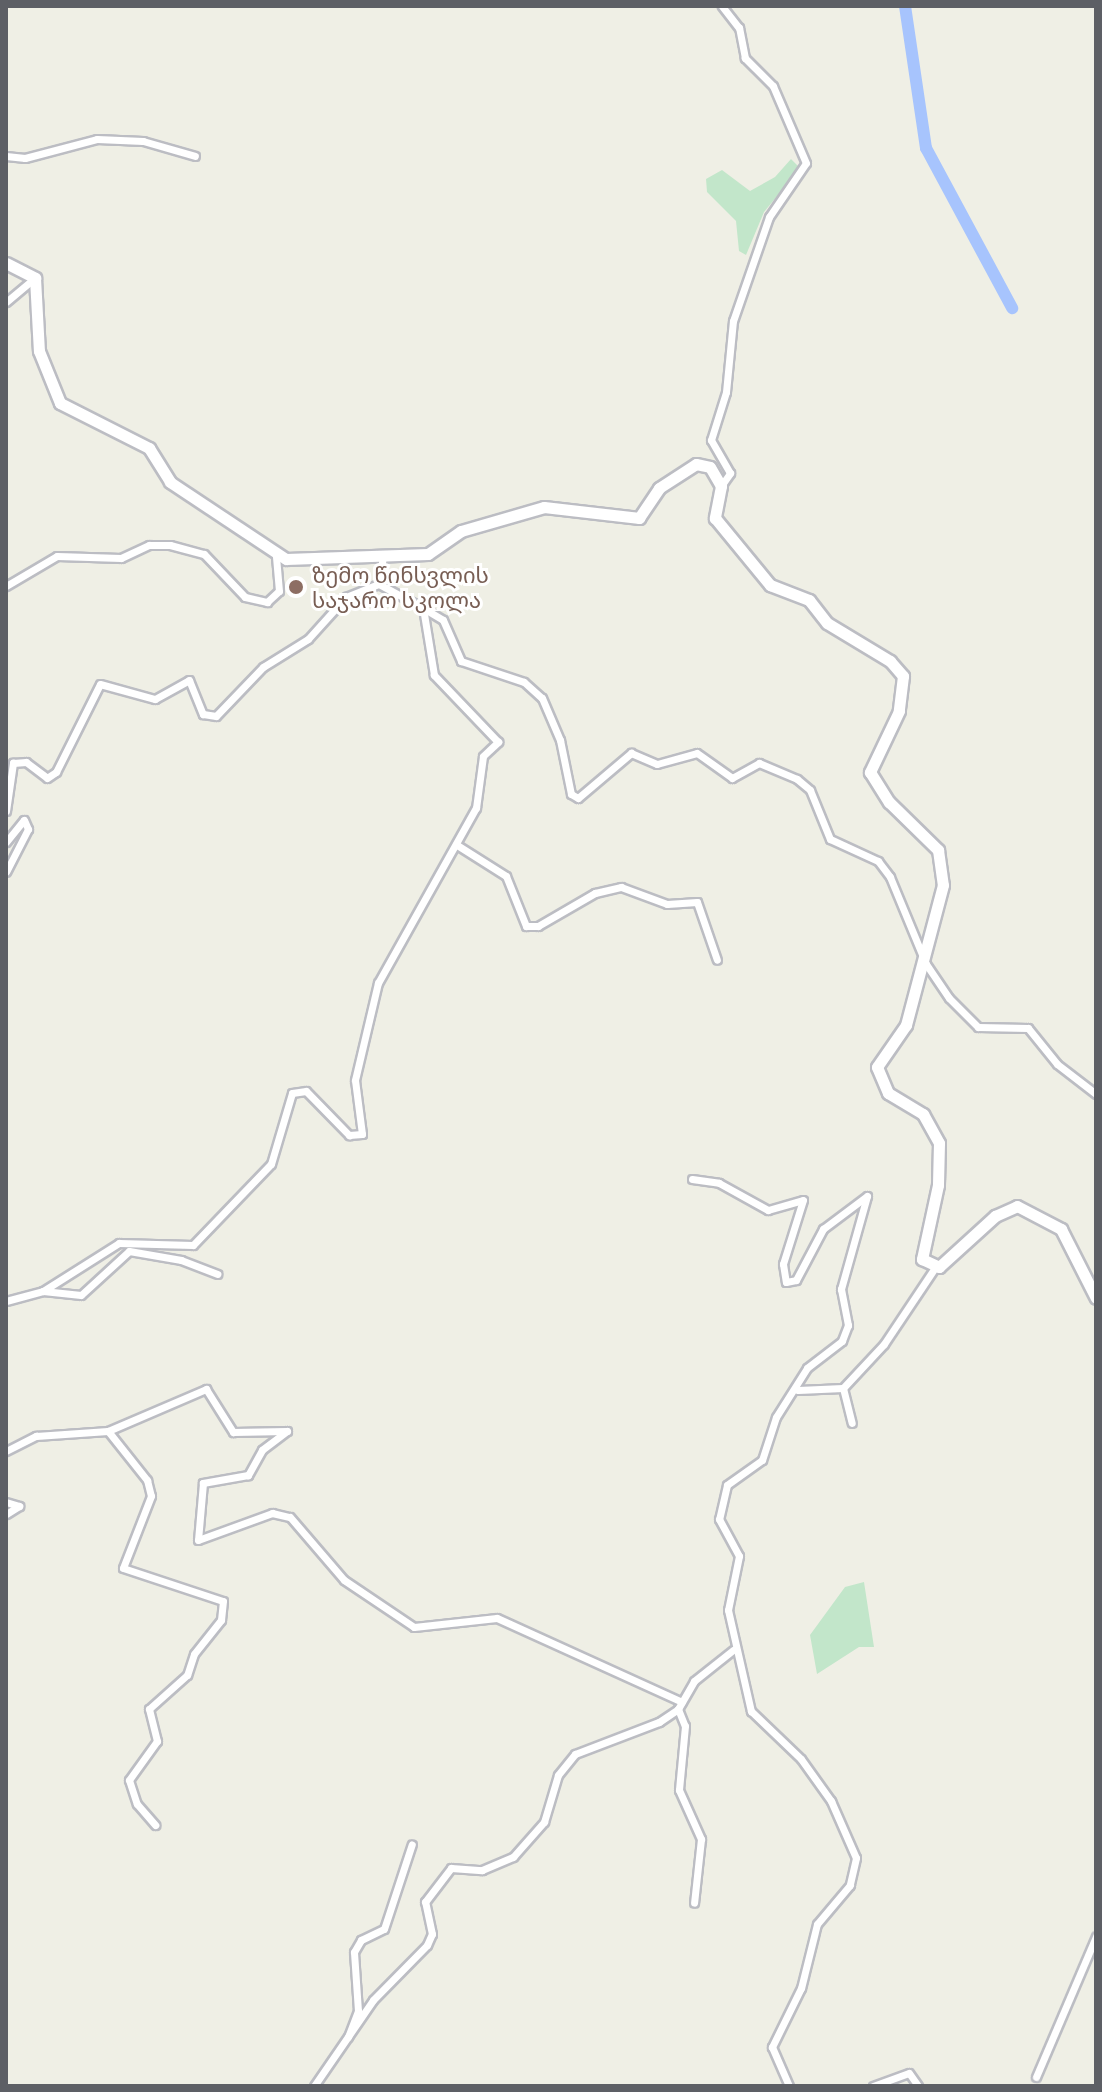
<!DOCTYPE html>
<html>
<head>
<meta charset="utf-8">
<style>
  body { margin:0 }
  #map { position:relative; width:1102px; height:2092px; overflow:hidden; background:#efefe5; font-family:"Exo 2","Noto Sans Georgian",sans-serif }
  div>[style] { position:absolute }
  .green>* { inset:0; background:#c2e6ca }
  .river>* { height:12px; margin:-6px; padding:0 6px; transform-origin:6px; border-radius:6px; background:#a7c4fd }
  .roads { filter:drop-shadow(2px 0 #bcbdc3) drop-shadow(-2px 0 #bcbdc3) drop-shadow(0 2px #bcbdc3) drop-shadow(0 -2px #bcbdc3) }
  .street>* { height:7px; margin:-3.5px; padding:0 3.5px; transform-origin:3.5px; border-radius:3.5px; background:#fff }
  .secondary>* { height:11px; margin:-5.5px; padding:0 5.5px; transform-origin:5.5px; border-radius:5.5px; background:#fff }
  .dots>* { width:22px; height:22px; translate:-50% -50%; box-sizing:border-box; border:4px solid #fff; border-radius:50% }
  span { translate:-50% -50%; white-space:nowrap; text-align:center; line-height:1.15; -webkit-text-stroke:6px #fff; paint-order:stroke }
  .education-label { font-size:22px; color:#785e54 }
  .left { translate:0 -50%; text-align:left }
  .frame { position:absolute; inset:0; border:8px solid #5d5f65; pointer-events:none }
</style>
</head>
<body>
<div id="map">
  <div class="green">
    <div style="clip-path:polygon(791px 159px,800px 168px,764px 212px,746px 255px,739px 251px,736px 221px,707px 192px,706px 179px,722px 170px,750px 191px,775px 177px)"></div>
    <div style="clip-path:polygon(864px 1582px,874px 1647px,859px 1647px,817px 1674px,810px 1635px,845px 1587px)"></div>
  </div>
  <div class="river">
    <div style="left:905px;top:6px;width:144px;rotate:81.6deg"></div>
    <div style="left:926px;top:148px;width:182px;rotate:61.7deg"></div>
  </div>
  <div class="roads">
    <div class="street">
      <div style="left:6px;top:156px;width:19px;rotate:6deg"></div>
      <div style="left:25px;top:158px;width:74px;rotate:-14.8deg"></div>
      <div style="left:97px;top:139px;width:46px;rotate:2.5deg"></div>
      <div style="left:143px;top:141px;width:54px;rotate:16.1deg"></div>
      <div style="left:6px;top:302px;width:38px;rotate:-40deg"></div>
      <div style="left:721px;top:486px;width:16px;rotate:-55deg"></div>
      <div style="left:730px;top:473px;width:38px;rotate:-120deg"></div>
      <div style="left:711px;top:440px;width:50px;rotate:-72.6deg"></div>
      <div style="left:726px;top:392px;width:71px;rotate:-84.4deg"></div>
      <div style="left:733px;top:321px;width:110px;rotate:-70.9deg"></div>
      <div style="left:769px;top:217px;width:65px;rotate:-55.6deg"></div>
      <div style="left:806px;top:163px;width:84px;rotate:-113.2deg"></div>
      <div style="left:773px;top:86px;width:40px;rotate:-135deg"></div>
      <div style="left:745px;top:58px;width:31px;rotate:-101deg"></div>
      <div style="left:739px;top:28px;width:28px;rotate:-128deg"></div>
      <div style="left:6px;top:586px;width:59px;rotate:-30.5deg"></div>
      <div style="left:57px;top:556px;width:64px;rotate:1.8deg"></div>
      <div style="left:121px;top:558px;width:31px;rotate:-25deg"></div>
      <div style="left:149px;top:545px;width:21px"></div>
      <div style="left:170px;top:545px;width:35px;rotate:15deg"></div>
      <div style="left:204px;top:554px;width:59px;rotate:46.4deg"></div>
      <div style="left:245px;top:597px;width:23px;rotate:13deg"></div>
      <div style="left:267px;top:602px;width:16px;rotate:-43deg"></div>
      <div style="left:279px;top:591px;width:35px;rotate:-95deg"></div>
      <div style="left:423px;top:608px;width:23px;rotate:31deg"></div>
      <div style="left:443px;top:620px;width:45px;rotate:66.3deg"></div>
      <div style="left:461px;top:661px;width:66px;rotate:18.4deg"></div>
      <div style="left:524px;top:682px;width:24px;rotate:42deg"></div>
      <div style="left:542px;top:698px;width:46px;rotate:66.8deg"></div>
      <div style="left:560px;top:740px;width:55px;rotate:78.5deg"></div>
      <div style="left:571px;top:794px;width:8px;rotate:30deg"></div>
      <div style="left:578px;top:798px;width:70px;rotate:-40.3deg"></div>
      <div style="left:631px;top:753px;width:28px;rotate:23deg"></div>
      <div style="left:657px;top:764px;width:41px;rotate:-15.4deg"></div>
      <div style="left:697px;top:753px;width:43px;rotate:35.5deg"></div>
      <div style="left:732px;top:778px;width:31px;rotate:-29deg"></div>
      <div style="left:759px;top:763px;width:41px;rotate:22.8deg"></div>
      <div style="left:797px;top:779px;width:17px;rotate:40deg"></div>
      <div style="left:810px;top:790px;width:53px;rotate:67.8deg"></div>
      <div style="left:830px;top:839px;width:53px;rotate:24.6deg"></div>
      <div style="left:878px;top:861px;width:20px;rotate:53deg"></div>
      <div style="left:890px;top:877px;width:94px;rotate:67.5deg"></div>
      <div style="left:926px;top:964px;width:41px;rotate:55.9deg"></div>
      <div style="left:949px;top:998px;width:41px;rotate:45deg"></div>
      <div style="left:978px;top:1027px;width:50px;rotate:1.1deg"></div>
      <div style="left:1028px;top:1028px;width:46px;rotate:51.1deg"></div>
      <div style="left:1057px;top:1064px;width:49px;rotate:37.6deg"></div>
      <div style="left:6px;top:811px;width:49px;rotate:-81.7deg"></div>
      <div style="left:13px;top:763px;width:13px;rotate:-4deg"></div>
      <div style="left:26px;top:762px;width:26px;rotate:37deg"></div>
      <div style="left:47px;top:778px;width:11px;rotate:-34deg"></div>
      <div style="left:56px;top:772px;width:98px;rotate:-63.4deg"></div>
      <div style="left:100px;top:684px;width:57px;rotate:15.3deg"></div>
      <div style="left:155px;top:699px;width:39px;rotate:-29deg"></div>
      <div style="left:189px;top:680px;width:37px;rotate:68deg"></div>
      <div style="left:203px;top:714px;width:13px;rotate:9deg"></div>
      <div style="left:216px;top:716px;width:68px;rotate:-46.2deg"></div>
      <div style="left:263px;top:667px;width:53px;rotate:-31.9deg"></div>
      <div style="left:308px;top:639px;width:57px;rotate:-47.9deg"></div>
      <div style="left:346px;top:597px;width:35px;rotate:-22deg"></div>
      <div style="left:379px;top:584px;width:27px;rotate:-82deg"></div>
      <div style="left:6px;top:842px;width:28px;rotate:-51deg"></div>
      <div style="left:24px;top:820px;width:10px;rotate:66deg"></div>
      <div style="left:28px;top:829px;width:48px;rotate:117.1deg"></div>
      <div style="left:457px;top:845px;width:58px;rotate:32.3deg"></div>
      <div style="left:506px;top:876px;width:54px;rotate:68.2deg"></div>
      <div style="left:526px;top:926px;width:12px"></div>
      <div style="left:538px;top:926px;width:66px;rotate:-30.1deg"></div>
      <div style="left:595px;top:893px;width:27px;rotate:-13deg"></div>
      <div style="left:621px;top:887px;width:49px;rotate:20.3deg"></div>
      <div style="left:667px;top:904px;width:30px;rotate:-4deg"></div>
      <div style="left:697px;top:902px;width:61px;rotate:71deg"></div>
      <div style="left:692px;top:1179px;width:27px;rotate:8deg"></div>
      <div style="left:719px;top:1183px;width:56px;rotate:28.9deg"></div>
      <div style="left:768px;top:1210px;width:36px;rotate:-16deg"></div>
      <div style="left:803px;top:1200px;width:67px;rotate:107.4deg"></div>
      <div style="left:783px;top:1264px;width:18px;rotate:81deg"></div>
      <div style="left:786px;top:1282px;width:10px;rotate:-11deg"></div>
      <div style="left:796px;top:1280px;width:58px;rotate:-62.1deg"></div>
      <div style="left:823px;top:1229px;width:55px;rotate:-36.9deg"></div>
      <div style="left:867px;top:1196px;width:97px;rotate:105.6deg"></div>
      <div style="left:841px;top:1289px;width:37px;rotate:79deg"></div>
      <div style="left:848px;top:1325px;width:17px;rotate:111deg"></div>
      <div style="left:842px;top:1341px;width:44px;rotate:142.4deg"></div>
      <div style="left:807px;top:1368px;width:58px;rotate:122.3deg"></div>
      <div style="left:776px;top:1417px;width:45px;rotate:108deg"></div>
      <div style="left:762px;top:1460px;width:43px;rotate:144.5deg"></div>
      <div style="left:727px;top:1485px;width:35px;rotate:103deg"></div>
      <div style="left:719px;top:1519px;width:42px;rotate:61.6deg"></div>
      <div style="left:739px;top:1556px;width:55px;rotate:101.5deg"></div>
      <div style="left:728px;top:1610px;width:104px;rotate:77.2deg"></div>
      <div style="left:751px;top:1711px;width:69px;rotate:43.8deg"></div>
      <div style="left:801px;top:1759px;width:52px;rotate:54.5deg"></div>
      <div style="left:831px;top:1801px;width:62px;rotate:66.3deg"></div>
      <div style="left:856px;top:1858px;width:28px;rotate:103deg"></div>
      <div style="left:850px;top:1885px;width:51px;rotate:130.2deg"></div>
      <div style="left:817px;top:1924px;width:66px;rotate:104deg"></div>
      <div style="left:801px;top:1988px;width:66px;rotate:116.2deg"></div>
      <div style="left:772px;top:2047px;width:43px;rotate:66.4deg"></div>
      <div style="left:43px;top:1291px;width:38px;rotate:6deg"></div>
      <div style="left:81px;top:1295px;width:65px;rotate:-42.5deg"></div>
      <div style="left:129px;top:1251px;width:53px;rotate:9.8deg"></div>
      <div style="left:181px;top:1260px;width:39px;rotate:21deg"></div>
      <div style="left:6px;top:1301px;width:38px;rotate:-15deg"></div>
      <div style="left:43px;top:1291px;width:90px;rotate:-32.3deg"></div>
      <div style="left:119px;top:1243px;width:74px;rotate:1.5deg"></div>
      <div style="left:193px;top:1245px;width:112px;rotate:-46.1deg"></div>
      <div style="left:271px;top:1164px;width:74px;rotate:-73.5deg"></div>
      <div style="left:292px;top:1093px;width:14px;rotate:-8deg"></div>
      <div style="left:306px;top:1091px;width:62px;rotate:45.7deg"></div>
      <div style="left:349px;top:1135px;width:13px;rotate:-4deg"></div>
      <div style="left:362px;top:1134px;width:54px;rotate:-97.4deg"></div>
      <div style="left:355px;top:1080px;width:100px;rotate:-76.7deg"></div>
      <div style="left:378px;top:983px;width:201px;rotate:-60.8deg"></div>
      <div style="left:476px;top:808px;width:52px;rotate:-82.3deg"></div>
      <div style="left:483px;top:756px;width:21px;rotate:-43deg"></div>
      <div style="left:498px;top:742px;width:93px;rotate:-133.7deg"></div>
      <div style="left:434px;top:675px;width:68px;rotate:-99.3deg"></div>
      <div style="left:423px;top:608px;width:50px;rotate:-151.4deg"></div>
      <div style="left:843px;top:1388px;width:36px;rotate:76deg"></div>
      <div style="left:798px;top:1390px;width:45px;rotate:-2.5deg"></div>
      <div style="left:843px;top:1388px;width:60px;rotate:-47deg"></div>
      <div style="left:884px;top:1344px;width:90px;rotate:-56.3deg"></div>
      <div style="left:108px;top:1431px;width:107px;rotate:-23.2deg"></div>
      <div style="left:206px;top:1389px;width:51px;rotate:57.9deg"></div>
      <div style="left:233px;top:1432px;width:54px;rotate:-1.1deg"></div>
      <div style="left:287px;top:1431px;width:31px;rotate:143deg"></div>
      <div style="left:262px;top:1450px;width:29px;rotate:119deg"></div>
      <div style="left:248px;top:1475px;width:46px;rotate:169.9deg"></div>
      <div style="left:203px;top:1483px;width:57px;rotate:95deg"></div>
      <div style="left:198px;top:1540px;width:79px;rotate:-20deg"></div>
      <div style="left:272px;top:1513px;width:18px;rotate:13deg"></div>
      <div style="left:290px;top:1517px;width:83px;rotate:49.4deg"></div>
      <div style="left:344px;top:1580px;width:84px;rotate:33.9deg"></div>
      <div style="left:414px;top:1627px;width:83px;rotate:-6.2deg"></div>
      <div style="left:497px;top:1618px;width:203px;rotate:24.4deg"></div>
      <div style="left:6px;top:1451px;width:34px;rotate:-27deg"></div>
      <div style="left:36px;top:1436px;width:72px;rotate:-4deg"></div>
      <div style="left:108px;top:1431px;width:63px;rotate:51.5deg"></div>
      <div style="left:147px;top:1480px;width:16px;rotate:76deg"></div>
      <div style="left:151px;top:1496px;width:77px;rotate:111.3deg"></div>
      <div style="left:123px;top:1568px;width:105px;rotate:18.3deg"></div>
      <div style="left:223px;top:1601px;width:19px;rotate:96deg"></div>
      <div style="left:221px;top:1620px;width:43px;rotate:128.5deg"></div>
      <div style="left:194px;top:1654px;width:22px;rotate:108deg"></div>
      <div style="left:187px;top:1675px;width:51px;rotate:138.2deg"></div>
      <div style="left:149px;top:1709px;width:33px;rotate:76deg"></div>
      <div style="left:157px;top:1741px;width:48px;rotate:125.7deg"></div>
      <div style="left:129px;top:1780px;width:25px;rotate:72deg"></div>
      <div style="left:137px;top:1804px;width:28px;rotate:49deg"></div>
      <div style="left:6px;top:1502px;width:14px;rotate:17deg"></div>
      <div style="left:19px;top:1506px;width:15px;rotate:148deg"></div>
      <div style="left:678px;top:1709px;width:18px;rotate:68deg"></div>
      <div style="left:685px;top:1726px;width:64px;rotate:95.4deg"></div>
      <div style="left:679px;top:1790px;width:54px;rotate:65.8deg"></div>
      <div style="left:701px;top:1839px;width:64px;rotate:96.2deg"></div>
      <div style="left:348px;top:2037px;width:28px;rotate:-69deg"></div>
      <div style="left:358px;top:2011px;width:59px;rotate:-93.9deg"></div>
      <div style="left:354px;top:1952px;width:14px;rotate:-60deg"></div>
      <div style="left:361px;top:1940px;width:25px;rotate:-26deg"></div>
      <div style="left:384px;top:1929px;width:89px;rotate:-71.8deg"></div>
      <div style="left:1036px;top:2077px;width:153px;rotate:-66.9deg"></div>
      <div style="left:314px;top:2086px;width:104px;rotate:-55.5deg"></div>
      <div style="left:373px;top:2000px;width:77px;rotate:-45.5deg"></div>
      <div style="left:427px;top:1945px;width:12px;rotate:-66deg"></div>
      <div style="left:432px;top:1934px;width:33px;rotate:-102deg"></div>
      <div style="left:425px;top:1902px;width:43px;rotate:-52.6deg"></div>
      <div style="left:451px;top:1868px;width:31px;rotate:4deg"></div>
      <div style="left:482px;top:1870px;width:34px;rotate:-23deg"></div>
      <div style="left:513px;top:1857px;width:47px;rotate:-48.5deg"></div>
      <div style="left:544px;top:1822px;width:49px;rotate:-73.4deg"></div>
      <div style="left:558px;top:1775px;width:27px;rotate:-51deg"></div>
      <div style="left:575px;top:1754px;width:90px;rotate:-20.9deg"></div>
      <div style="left:659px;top:1722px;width:23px;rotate:-34deg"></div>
      <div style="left:678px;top:1709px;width:32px;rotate:-60deg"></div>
      <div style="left:694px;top:1681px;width:50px;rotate:-38.5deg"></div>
      <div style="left:873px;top:2086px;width:38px;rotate:-20deg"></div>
      <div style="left:909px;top:2073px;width:16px;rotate:55deg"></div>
    </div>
    <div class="secondary">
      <div style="left:6px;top:263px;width:33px;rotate:27deg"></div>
      <div style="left:35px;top:278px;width:73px;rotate:86.9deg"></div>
      <div style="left:39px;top:351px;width:56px;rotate:68deg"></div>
      <div style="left:60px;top:403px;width:100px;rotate:26.8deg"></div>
      <div style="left:149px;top:448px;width:40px;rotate:58deg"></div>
      <div style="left:170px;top:482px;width:139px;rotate:33.6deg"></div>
      <div style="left:286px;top:559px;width:142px;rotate:-2deg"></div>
      <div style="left:428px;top:554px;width:40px;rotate:-34.9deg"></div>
      <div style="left:461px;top:531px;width:86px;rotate:-16.1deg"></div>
      <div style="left:544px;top:507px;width:96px;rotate:6.6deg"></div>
      <div style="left:639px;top:518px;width:36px;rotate:-56deg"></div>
      <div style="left:659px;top:488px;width:44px;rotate:-33deg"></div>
      <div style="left:696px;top:464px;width:14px;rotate:12deg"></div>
      <div style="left:710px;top:467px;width:22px;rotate:60deg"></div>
      <div style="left:721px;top:486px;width:33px;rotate:101deg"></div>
      <div style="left:715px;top:518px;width:87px;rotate:50.6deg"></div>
      <div style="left:770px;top:585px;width:42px;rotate:21deg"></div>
      <div style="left:809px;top:600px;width:29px;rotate:52deg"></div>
      <div style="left:827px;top:623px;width:74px;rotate:31.1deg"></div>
      <div style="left:890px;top:661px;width:20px;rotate:49deg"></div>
      <div style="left:903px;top:676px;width:35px;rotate:97deg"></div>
      <div style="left:899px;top:711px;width:68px;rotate:115.4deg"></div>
      <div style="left:870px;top:772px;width:36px;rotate:58deg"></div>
      <div style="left:889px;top:802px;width:69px;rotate:44.4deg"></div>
      <div style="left:938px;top:850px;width:35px;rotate:82deg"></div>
      <div style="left:943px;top:885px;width:145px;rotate:104.8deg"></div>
      <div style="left:906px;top:1025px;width:51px;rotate:124.6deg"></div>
      <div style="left:877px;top:1067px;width:28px;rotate:67deg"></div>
      <div style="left:888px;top:1093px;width:41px;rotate:31deg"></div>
      <div style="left:923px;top:1114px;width:33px;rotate:61deg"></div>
      <div style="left:939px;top:1143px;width:42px;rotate:91.4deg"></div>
      <div style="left:938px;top:1185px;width:76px;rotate:102.2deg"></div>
      <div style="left:922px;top:1259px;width:19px;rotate:25deg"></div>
      <div style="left:939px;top:1267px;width:76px;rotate:-42.3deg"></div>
      <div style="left:995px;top:1216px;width:24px;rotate:-24deg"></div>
      <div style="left:1017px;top:1206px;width:50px;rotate:27.6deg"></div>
      <div style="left:1061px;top:1229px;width:77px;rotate:63.1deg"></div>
    </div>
  </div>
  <div class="dots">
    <div style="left:296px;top:587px;background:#8d6e63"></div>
  </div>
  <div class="education-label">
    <span class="left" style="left:312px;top:587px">ზემო წინსვლის<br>საჯარო სკოლა</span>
  </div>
  <div class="frame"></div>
</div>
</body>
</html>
